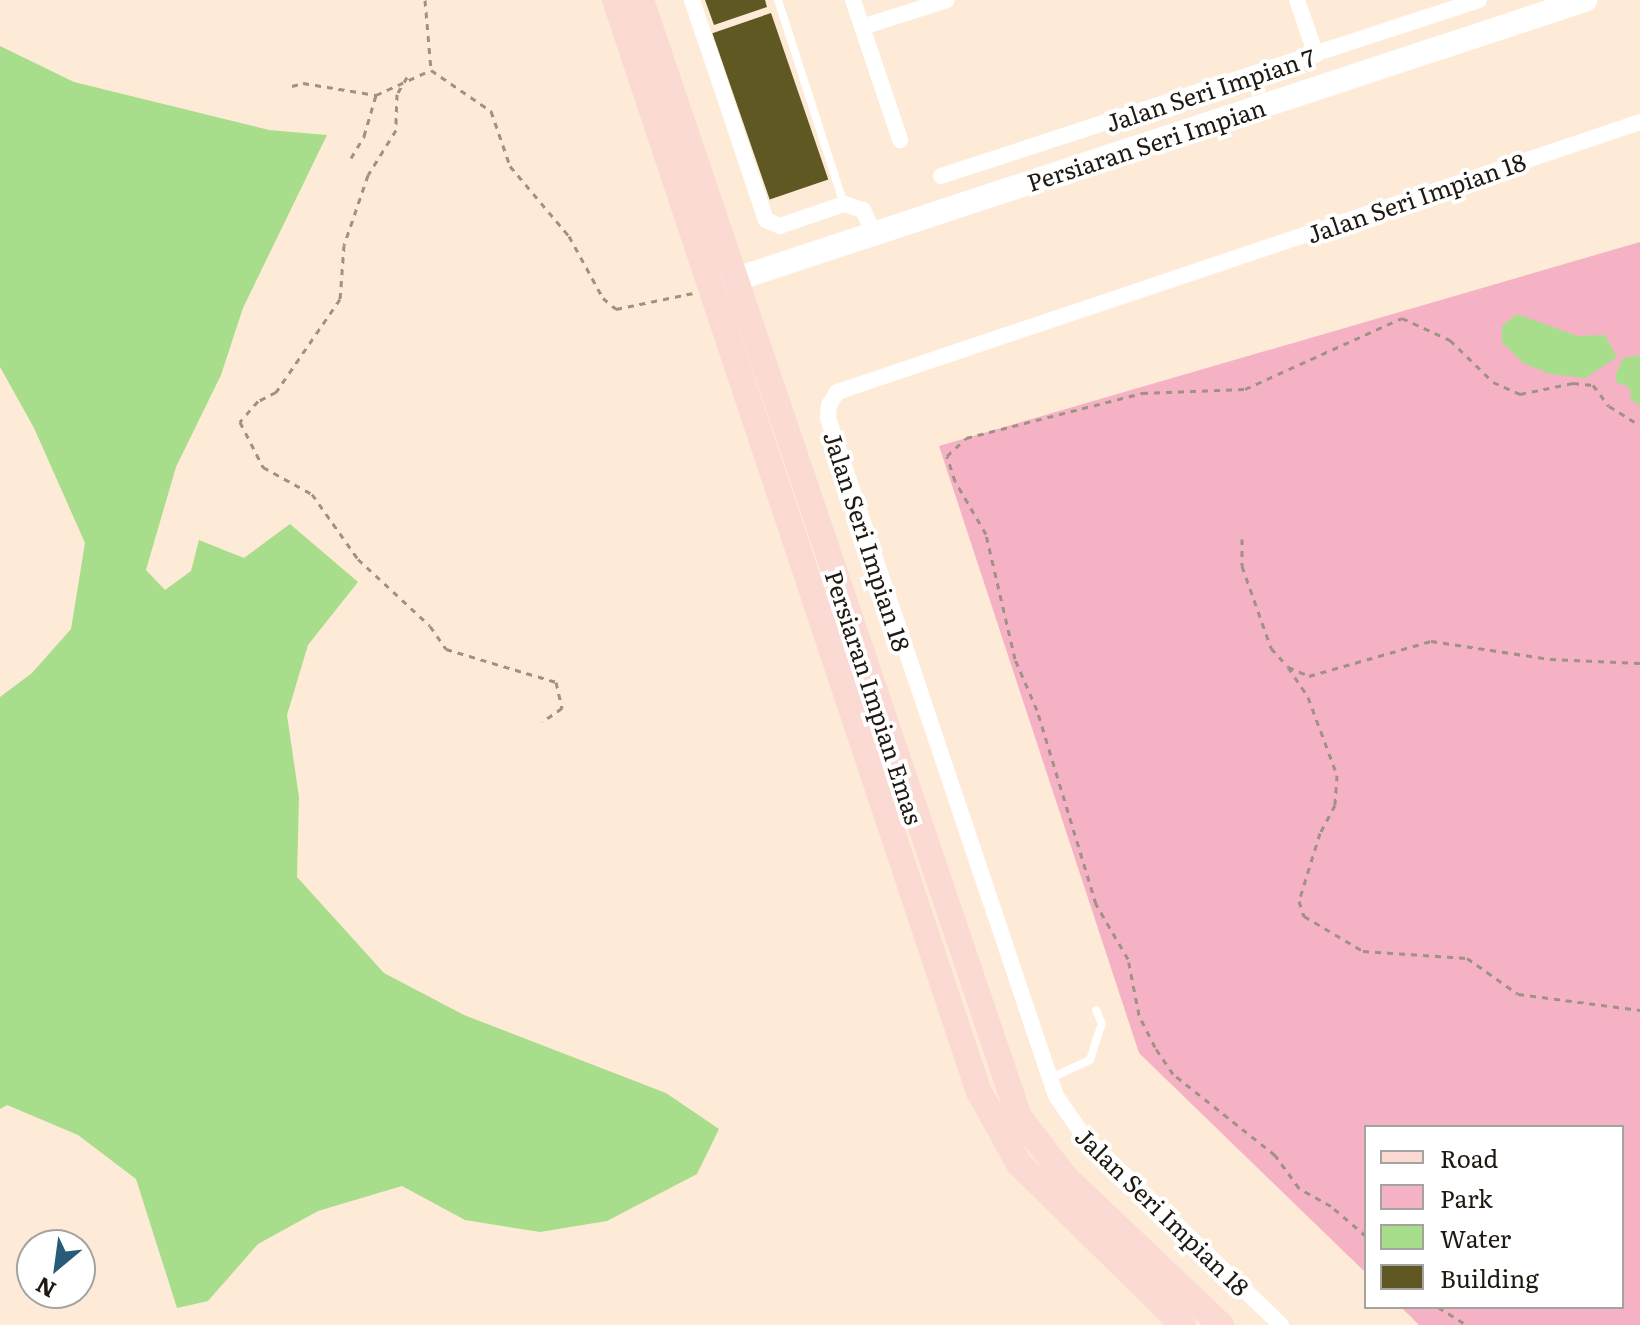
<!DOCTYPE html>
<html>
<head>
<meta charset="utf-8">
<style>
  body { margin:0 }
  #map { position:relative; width:1640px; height:1325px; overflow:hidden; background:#feebd7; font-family:Literata,serif }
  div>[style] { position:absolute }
  .green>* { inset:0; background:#f6b2c5 }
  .water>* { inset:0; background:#a8dd8b }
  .building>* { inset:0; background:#5f5823; transform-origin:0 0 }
  .path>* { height:3px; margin-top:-1.5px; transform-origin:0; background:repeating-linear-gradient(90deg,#9f9183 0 6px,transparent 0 12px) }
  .lane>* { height:8px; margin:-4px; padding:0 4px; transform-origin:4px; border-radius:4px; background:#fff }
  .street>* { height:16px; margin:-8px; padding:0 8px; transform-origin:8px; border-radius:8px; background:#fff }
  .secondary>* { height:24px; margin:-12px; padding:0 12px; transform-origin:12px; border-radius:12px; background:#fff }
  .primary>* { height:26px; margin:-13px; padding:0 13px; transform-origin:13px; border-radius:13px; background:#fbdad3 }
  span { translate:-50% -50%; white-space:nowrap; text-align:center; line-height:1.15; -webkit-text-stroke:8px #fff; paint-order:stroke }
  .street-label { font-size:24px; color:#1f1912 }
  .legend { position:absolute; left:1364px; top:1125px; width:260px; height:184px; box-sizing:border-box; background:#fff; border:2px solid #a5a3a0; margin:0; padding:10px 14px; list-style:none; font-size:24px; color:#1f1912 }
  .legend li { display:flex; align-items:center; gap:16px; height:40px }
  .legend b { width:40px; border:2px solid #a5a3a0 }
  .north { position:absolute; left:16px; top:1229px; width:80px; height:80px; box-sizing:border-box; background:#fff; border:2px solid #a5a3a0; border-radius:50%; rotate:209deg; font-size:22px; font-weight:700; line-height:32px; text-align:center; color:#1f1912 }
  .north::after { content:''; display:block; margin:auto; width:28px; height:36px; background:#285b78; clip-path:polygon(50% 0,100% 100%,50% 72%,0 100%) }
</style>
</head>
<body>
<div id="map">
  <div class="green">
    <div style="clip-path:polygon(1640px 242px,1640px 1325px,1419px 1325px,1401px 1307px,1622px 1307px,1622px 1127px,1366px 1127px,1366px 1273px,1139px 1053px,939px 446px)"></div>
  </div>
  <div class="water">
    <div style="clip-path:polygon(0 46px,74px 82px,269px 130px,327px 135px,243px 308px,221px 375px,176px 467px,146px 570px,165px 590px,191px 571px,199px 540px,244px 558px,290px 524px,358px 582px,308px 645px,287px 715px,299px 797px,297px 877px,384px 973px,464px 1015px,666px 1093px,719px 1129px,697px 1174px,607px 1221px,540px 1232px,465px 1220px,402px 1186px,318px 1211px,258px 1244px,208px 1301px,177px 1308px,136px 1179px,78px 1135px,7px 1105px,0 1109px,0 697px,32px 673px,71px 629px,85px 543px,34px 428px,0 367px)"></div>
    <div style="clip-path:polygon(1517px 314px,1578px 336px,1605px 335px,1617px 357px,1585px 378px,1550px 374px,1523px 363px,1502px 342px,1502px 326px)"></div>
    <div style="clip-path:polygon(1640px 355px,1640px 405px,1631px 400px,1630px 388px,1616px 382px,1616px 374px,1623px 358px)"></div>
  </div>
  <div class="building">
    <div style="clip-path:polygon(705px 0,765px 0,767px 7px,714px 25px)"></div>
    <div style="left:771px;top:13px;width:176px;height:62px;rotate:71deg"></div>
  </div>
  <div class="path">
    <div style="left:425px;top:0;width:70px;rotate:85.1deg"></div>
    <div style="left:407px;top:77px;width:20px;rotate:120deg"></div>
    <div style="left:397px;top:94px;width:36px;rotate:92deg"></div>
    <div style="left:396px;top:130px;width:53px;rotate:121.9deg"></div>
    <div style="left:368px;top:175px;width:74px;rotate:108.9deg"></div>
    <div style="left:344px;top:245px;width:54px;rotate:94.2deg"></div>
    <div style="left:340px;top:299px;width:113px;rotate:124.5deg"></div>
    <div style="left:276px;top:392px;width:20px;rotate:153deg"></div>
    <div style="left:258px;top:401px;width:28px;rotate:131deg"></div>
    <div style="left:240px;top:422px;width:51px;rotate:62.9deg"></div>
    <div style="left:263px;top:467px;width:56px;rotate:28.9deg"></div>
    <div style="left:312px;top:494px;width:80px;rotate:54.7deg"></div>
    <div style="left:358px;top:559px;width:98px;rotate:42.9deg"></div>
    <div style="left:430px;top:626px;width:28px;rotate:55deg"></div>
    <div style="left:446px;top:649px;width:115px;rotate:16.7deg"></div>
    <div style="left:556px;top:682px;width:27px;rotate:77deg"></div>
    <div style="left:562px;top:708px;width:24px;rotate:145deg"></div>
    <div style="left:292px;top:86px;width:11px;rotate:-15deg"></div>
    <div style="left:303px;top:83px;width:74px;rotate:9.3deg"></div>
    <div style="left:351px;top:158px;width:26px;rotate:-59deg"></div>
    <div style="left:364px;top:136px;width:43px;rotate:-73.7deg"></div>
    <div style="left:376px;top:95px;width:60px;rotate:-24.4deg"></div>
    <div style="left:431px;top:70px;width:73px;rotate:34.3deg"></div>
    <div style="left:491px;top:111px;width:58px;rotate:70.9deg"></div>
    <div style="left:510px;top:166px;width:92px;rotate:49.9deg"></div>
    <div style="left:569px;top:236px;width:71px;rotate:61.3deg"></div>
    <div style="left:603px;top:298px;width:17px;rotate:40deg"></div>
    <div style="left:616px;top:309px;width:79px;rotate:-11.7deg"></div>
    <div style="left:1242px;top:539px;width:27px;rotate:90deg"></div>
    <div style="left:1242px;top:566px;width:87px;rotate:70.5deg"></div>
    <div style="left:1271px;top:648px;width:25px;rotate:48deg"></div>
    <div style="left:1288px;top:667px;width:23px;rotate:23deg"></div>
    <div style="left:1309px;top:676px;width:127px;rotate:-16deg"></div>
    <div style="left:1431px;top:641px;width:120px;rotate:8.6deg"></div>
    <div style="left:1550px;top:659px;width:90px;rotate:2.5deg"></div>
    <div style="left:1288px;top:667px;width:36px;rotate:56deg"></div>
    <div style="left:1308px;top:697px;width:83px;rotate:69.6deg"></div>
    <div style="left:1337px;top:775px;width:30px;rotate:94deg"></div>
    <div style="left:1335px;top:805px;width:32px;rotate:118deg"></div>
    <div style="left:1320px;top:833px;width:71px;rotate:107.2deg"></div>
    <div style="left:1299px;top:901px;width:16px;rotate:72deg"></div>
    <div style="left:1304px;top:916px;width:69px;rotate:30.7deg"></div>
    <div style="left:1363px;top:951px;width:104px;rotate:3.9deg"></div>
    <div style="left:1467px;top:958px;width:62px;rotate:35.2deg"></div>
    <div style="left:1518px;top:994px;width:123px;rotate:7.5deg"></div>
    <div style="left:1366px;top:1236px;width:46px;rotate:-139.4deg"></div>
    <div style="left:1331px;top:1206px;width:37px;rotate:-151deg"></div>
    <div style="left:1299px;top:1188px;width:41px;rotate:-126deg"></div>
    <div style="left:1275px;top:1155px;width:130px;rotate:-141.5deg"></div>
    <div style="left:1173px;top:1074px;width:32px;rotate:-124deg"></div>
    <div style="left:1155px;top:1047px;width:36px;rotate:-117deg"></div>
    <div style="left:1139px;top:1015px;width:57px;rotate:-101.1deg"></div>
    <div style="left:1128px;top:959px;width:64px;rotate:-120.2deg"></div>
    <div style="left:1096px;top:904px;width:203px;rotate:-106.9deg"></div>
    <div style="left:1037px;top:710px;width:56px;rotate:-113.3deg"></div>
    <div style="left:1015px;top:659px;width:128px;rotate:-103.1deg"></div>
    <div style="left:986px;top:534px;width:61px;rotate:-120.3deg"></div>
    <div style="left:955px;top:481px;width:26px;rotate:-108deg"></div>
    <div style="left:947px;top:456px;width:26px;rotate:-43deg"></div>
    <div style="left:966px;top:438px;width:182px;rotate:-14.3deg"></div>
    <div style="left:1142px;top:393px;width:103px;rotate:-2.2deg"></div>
    <div style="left:1245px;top:389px;width:172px;rotate:-24.3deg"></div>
    <div style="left:1402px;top:318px;width:53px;rotate:24.6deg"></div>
    <div style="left:1450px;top:340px;width:60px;rotate:44.3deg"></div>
    <div style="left:1493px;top:382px;width:30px;rotate:24deg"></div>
    <div style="left:1520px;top:394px;width:54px;rotate:-11.7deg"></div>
    <div style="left:1573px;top:383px;width:20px;rotate:6deg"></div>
    <div style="left:1593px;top:385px;width:26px;rotate:53deg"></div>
    <div style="left:1609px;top:406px;width:36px;rotate:32deg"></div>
    <div style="left:1438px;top:1307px;width:34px;rotate:32deg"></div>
  </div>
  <div class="lane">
    <div style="left:778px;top:0;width:214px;rotate:72.1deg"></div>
    <div style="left:1051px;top:1078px;width:43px;rotate:-24.8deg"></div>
    <div style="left:1090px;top:1060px;width:38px;rotate:-72deg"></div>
    <div style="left:1102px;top:1024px;width:15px;rotate:-113deg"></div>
  </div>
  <div class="street">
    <div style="left:692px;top:0;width:232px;rotate:71.4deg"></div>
    <div style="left:766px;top:220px;width:15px;rotate:23deg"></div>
    <div style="left:780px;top:226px;width:68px;rotate:-19deg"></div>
    <div style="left:844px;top:204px;width:20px;rotate:18deg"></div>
    <div style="left:863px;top:210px;width:26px;rotate:65deg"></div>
    <div style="left:853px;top:0;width:148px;rotate:71.4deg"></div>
    <div style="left:1297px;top:0;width:58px;rotate:70.9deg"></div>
    <div style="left:862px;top:27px;width:89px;rotate:-17.6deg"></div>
    <div style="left:941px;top:176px;width:566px;rotate:-18.11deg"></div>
    <div style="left:1281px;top:1325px;width:274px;rotate:-136.2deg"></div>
    <div style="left:1083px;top:1135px;width:47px;rotate:-124.7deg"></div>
    <div style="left:1056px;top:1096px;width:715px;rotate:-108.59deg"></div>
    <div style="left:828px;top:418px;width:13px;rotate:-86deg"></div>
    <div style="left:829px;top:405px;width:15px;rotate:-58deg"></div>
    <div style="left:837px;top:392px;width:847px;rotate:-18.58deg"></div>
  </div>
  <div class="secondary">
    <div style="left:718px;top:285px;width:913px;rotate:-18.2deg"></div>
  </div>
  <div class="primary">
    <div style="left:615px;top:0;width:1151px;rotate:71.57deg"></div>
    <div style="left:979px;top:1092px;width:82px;rotate:60.9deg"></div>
    <div style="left:1019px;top:1164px;width:230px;rotate:44.5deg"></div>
    <div style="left:641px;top:0;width:1179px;rotate:71.3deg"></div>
    <div style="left:1019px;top:1117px;width:77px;rotate:52.4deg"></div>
    <div style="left:1066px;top:1178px;width:214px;rotate:43.5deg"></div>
  </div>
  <div class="street-label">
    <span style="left:1210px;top:89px;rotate:-18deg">Jalan Seri Impian 7</span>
    <span style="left:1146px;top:144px;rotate:-18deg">Persiaran Seri Impian</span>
    <span style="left:1416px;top:197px;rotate:-19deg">Jalan Seri Impian 18</span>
    <span style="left:868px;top:541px;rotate:72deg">Jalan Seri Impian 18</span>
    <span style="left:875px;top:697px;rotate:72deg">Persiaran Impian Emas</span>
    <span style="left:1163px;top:1211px;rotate:44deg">Jalan Seri Impian 18</span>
  </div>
  <ul class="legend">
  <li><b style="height:10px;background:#fbdad3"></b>Road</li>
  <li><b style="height:22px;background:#f6b2c5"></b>Park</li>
  <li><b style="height:22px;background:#a8dd8b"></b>Water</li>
  <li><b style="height:22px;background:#5f5823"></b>Building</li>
  </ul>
  <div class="north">N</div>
</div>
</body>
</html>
